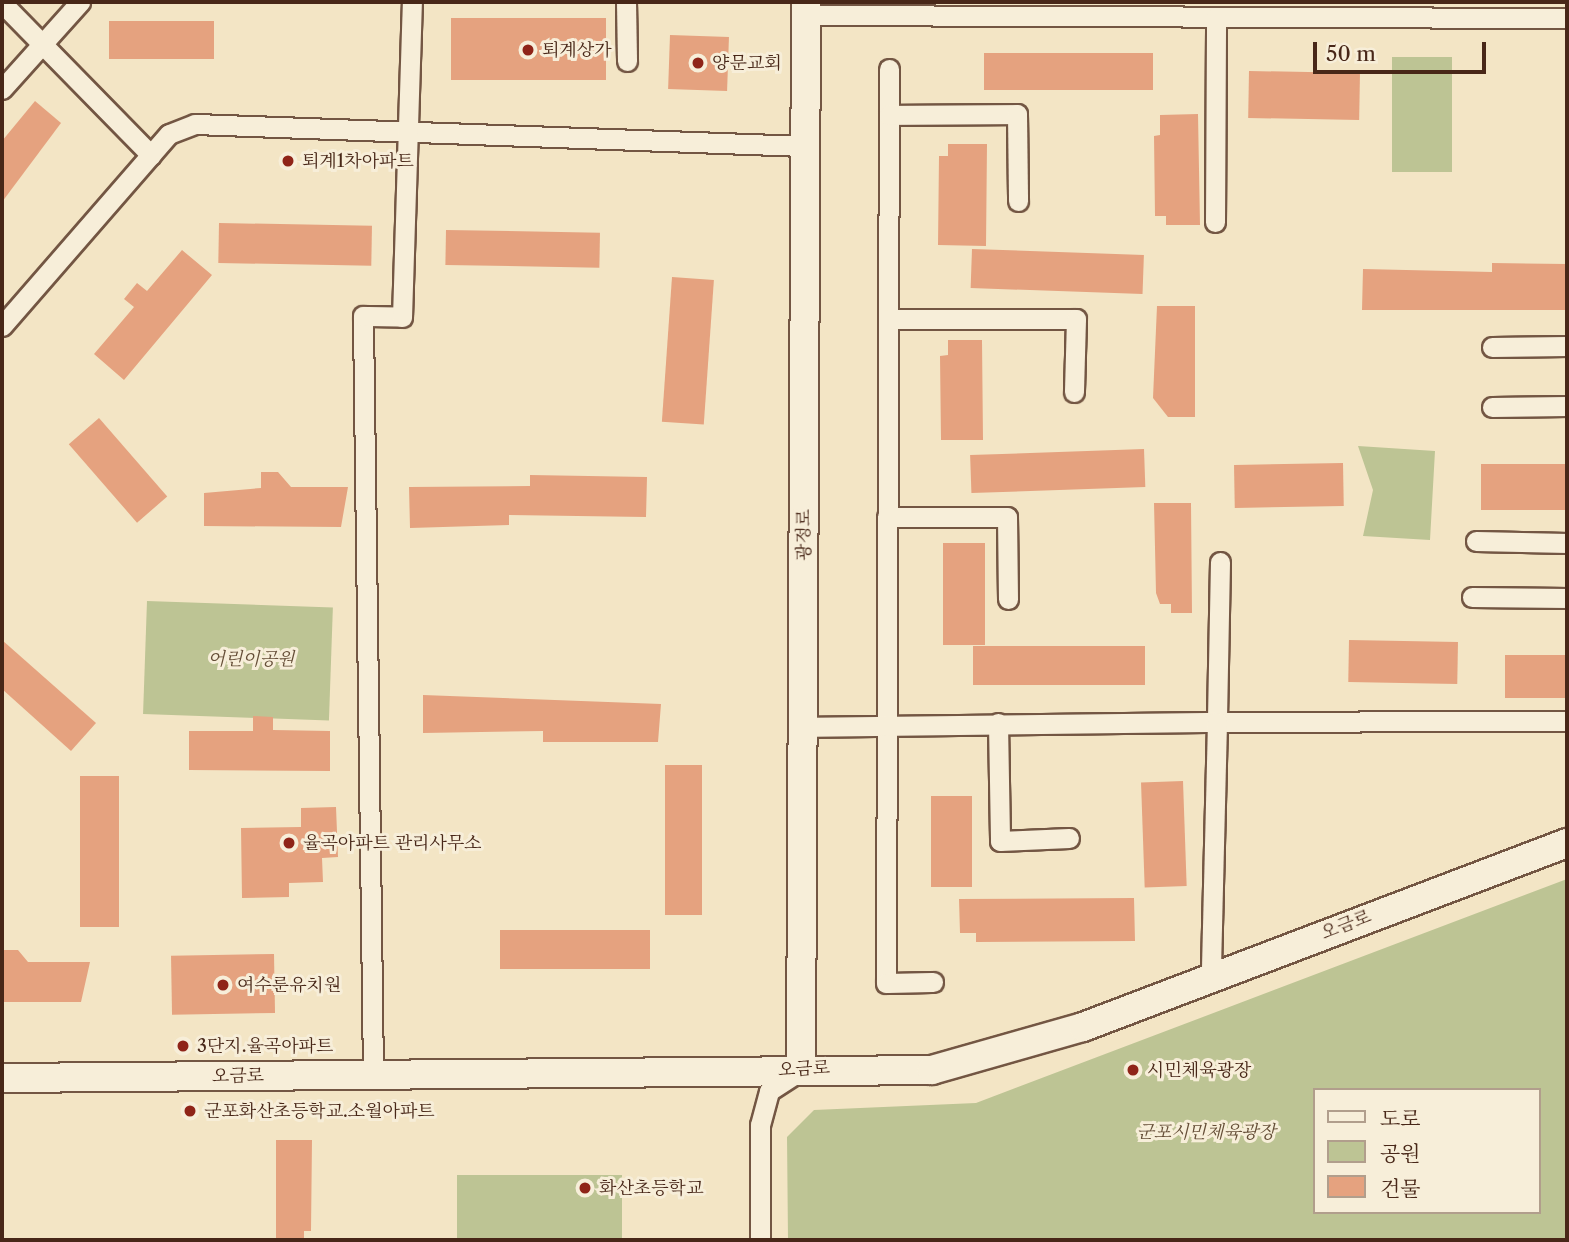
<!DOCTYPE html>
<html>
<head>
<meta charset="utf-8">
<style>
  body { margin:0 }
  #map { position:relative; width:1569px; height:1242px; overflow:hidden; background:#f3e5c5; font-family:"Libre Caslon Text","Noto Serif KR",serif }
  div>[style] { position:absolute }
  .green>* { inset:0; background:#bdc494; transform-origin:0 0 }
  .building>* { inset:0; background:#e5a27f; transform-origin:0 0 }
  .roads { filter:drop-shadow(2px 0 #735643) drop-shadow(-2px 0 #735643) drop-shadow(0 2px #735643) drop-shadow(0 -2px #735643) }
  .street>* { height:19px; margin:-9.5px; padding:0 9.5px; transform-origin:9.5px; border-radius:9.5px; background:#f7eed9 }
  .secondary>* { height:28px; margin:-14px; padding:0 14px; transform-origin:14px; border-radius:14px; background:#f7eed9 }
  .dots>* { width:19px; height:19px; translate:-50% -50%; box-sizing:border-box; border:4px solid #f7eed9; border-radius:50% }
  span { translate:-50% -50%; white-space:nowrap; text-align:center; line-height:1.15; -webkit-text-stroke:6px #f7eed9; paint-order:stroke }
  .poi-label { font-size:18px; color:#482718 }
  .left { translate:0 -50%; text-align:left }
  .street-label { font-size:18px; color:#482718 }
  .park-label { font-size:18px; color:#654e37; font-style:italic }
  .frame { position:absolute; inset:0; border:4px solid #482718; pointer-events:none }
  .legend { position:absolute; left:1313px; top:1088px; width:228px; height:126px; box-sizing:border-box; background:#f7eed9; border:2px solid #b19e8c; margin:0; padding:9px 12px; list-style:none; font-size:21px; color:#482718 }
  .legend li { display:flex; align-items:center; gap:14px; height:35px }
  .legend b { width:35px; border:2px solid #b19e8c }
  .scale { position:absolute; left:1313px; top:42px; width:173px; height:32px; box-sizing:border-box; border:4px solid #482718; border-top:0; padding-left:9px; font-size:21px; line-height:24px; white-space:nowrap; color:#482718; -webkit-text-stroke:5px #f7eed9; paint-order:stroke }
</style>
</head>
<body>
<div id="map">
  <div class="green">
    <div style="left:1392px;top:57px;width:60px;height:115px"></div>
    <div style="clip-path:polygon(1358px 446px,1435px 451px,1430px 540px,1363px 536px,1373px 490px)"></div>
    <div style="left:147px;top:601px;width:186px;height:113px;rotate:2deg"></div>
    <div style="clip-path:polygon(evenodd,1567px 879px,1567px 1240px,788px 1240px,787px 1137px,814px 1110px,976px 1103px,1567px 879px,1315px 1090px,1539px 1090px,1539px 1212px,1315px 1212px,1315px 1090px)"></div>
    <div style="left:457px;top:1175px;width:165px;height:65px"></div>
  </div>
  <div class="building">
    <div style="left:451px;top:18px;width:155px;height:62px"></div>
    <div style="left:109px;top:21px;width:105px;height:38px"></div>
    <div style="left:670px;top:35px;width:59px;height:54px;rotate:2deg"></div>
    <div style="left:984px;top:53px;width:169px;height:37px"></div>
    <div style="left:1249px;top:71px;width:111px;height:47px;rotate:1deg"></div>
    <div style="clip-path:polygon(35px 101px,61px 123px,2px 202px,2px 141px)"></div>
    <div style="clip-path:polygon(1198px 114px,1200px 225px,1166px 225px,1166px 216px,1155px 216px,1154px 136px,1160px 135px,1160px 115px)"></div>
    <div style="clip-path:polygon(948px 144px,987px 144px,986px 246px,938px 245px,939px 156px,948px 156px)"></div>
    <div style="left:219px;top:223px;width:153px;height:40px;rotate:1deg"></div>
    <div style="left:446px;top:230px;width:154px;height:35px;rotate:1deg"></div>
    <div style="left:972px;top:249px;width:172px;height:39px;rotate:2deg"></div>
    <div style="clip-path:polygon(182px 250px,212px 275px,124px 380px,94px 354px,134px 307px,124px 299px,137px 283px,147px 291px)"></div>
    <div style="clip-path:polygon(1492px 263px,1567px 264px,1567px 310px,1362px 310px,1363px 269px,1492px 272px)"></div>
    <div style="left:672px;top:277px;width:42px;height:145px;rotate:4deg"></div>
    <div style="clip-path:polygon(1157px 306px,1195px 306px,1195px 417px,1168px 417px,1153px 398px)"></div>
    <div style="clip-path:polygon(948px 340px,982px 340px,983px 440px,941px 440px,940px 356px,948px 355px)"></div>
    <div style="left:99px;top:418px;width:104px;height:40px;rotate:49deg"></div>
    <div style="left:1144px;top:449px;width:38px;height:174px;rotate:88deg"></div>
    <div style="left:1343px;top:463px;width:43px;height:109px;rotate:89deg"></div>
    <div style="left:1481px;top:464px;width:86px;height:46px"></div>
    <div style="clip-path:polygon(261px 472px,278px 472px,291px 487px,348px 487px,341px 527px,204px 526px,204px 493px,261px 488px)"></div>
    <div style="clip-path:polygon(530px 475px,647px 477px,646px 517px,509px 515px,509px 525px,410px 528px,409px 487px,530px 486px)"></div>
    <div style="clip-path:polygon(1154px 503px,1191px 503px,1192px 613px,1171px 613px,1171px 604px,1160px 604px,1156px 593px)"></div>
    <div style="left:943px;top:543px;width:42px;height:102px"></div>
    <div style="clip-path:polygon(2px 640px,96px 723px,71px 751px,2px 689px)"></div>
    <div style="left:1349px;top:640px;width:109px;height:42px;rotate:1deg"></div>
    <div style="left:973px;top:646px;width:172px;height:39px"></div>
    <div style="left:1505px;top:655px;width:62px;height:43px"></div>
    <div style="clip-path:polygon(423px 695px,661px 704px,658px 742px,543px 742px,543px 731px,423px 733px)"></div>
    <div style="clip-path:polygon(253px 716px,273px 717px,273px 730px,330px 731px,330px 771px,189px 770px,189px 731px,253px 731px)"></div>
    <div style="left:665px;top:765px;width:37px;height:150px"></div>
    <div style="left:80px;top:776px;width:39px;height:151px"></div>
    <div style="left:1183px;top:781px;width:105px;height:42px;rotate:88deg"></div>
    <div style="left:931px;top:796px;width:41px;height:91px"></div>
    <div style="clip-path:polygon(336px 807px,338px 857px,322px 858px,323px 882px,289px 883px,289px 897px,242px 898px,241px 828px,301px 827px,301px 808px)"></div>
    <div style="clip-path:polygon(1134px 898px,1135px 941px,976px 942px,976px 933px,960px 933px,959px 899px)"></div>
    <div style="left:500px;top:930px;width:150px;height:39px"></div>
    <div style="clip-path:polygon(2px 950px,18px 950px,28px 962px,90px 962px,81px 1002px,2px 1002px)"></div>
    <div style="left:274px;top:954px;width:59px;height:103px;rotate:89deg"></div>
    <div style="clip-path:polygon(276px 1140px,312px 1140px,311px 1231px,304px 1231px,304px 1240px,276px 1240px)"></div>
  </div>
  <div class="roads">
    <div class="street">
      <div style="left:626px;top:2px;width:59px;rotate:89deg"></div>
      <div style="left:2px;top:3px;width:213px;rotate:45.6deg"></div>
      <div style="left:806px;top:15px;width:761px;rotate:0.23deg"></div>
      <div style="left:889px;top:69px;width:914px;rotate:90.19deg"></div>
      <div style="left:886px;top:983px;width:47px;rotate:-1.2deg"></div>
      <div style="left:2px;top:89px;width:117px;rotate:-48.1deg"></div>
      <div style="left:889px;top:115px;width:128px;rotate:-0.4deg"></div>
      <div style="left:1017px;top:114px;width:87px;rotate:89.3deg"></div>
      <div style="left:1215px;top:222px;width:205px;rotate:-89.7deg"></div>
      <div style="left:888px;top:319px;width:188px"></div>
      <div style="left:1076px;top:319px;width:73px;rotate:91.6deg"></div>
      <div style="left:2px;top:326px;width:254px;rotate:-49deg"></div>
      <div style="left:169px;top:134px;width:28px;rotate:-21deg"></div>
      <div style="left:195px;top:124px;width:610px;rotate:2.07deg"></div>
      <div style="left:1492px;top:347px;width:75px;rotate:-0.8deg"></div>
      <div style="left:1492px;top:407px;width:75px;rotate:-0.8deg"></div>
      <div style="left:887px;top:517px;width:120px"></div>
      <div style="left:1007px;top:517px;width:82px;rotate:89.3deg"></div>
      <div style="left:1476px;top:541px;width:91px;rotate:1.3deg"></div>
      <div style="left:1220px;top:562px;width:160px;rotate:91.1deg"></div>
      <div style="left:1217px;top:722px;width:350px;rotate:-0.2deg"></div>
      <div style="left:1472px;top:597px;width:95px;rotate:0.6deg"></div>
      <div style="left:998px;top:723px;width:118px;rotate:89deg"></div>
      <div style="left:1000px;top:841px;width:69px;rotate:-2.5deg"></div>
      <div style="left:803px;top:727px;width:414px;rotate:-0.7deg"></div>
      <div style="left:1217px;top:722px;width:254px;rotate:91.4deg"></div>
      <div style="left:373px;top:1074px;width:758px;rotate:-90.76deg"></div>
      <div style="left:363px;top:316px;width:39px;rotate:1deg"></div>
      <div style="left:402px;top:317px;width:315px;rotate:-88.2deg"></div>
      <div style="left:760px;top:1240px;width:115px;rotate:-90deg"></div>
      <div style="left:760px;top:1125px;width:35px;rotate:-75deg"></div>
      <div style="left:769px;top:1091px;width:35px;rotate:-33deg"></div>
    </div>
    <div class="secondary">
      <div style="left:801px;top:1069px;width:1067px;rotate:-89.73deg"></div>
      <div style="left:2px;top:1078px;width:930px;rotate:-0.49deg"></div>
      <div style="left:932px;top:1070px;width:157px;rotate:-15.9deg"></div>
      <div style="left:1083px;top:1027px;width:518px;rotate:-20.82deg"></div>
    </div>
  </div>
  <div class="dots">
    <div style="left:528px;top:50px;background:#8f2418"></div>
    <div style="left:698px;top:63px;background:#8f2418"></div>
    <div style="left:288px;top:161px;background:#8f2418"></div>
    <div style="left:289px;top:843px;background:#8f2418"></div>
    <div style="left:223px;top:985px;background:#8f2418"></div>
    <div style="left:183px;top:1046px;background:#8f2418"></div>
    <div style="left:1133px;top:1070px;background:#8f2418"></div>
    <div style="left:190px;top:1111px;background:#8f2418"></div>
    <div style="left:585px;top:1188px;background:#8f2418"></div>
  </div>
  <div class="poi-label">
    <span class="left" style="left:542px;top:50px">퇴계상가</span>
    <span class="left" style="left:712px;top:63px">양문교회</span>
    <span class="left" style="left:302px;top:161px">퇴계1차아파트</span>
    <span class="left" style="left:303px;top:843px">율곡아파트 관리사무소</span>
    <span class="left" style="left:237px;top:985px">여수룬유치원</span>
    <span class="left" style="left:197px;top:1046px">3단지.율곡아파트</span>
    <span class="left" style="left:1147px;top:1070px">시민체육광장</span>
    <span class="left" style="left:204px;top:1111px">군포화산초등학교.소월아파트</span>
    <span class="left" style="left:599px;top:1188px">화산초등학교</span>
  </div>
  <div class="street-label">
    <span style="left:804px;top:535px;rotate:-90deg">광정로</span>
    <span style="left:1346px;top:925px;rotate:-21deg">오금로</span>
    <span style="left:804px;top:1069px;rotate:-3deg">오금로</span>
    <span style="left:238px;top:1076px;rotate:-1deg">오금로</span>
  </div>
  <div class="park-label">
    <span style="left:251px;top:659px">어린이공원</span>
    <span style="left:1206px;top:1132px">군포시민체육광장</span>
  </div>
  <div class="frame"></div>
  <ul class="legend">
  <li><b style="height:9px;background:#f7eed9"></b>도로</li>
  <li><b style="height:19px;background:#bdc494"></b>공원</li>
  <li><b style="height:19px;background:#e5a27f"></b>건물</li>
  </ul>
  <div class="scale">50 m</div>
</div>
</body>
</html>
